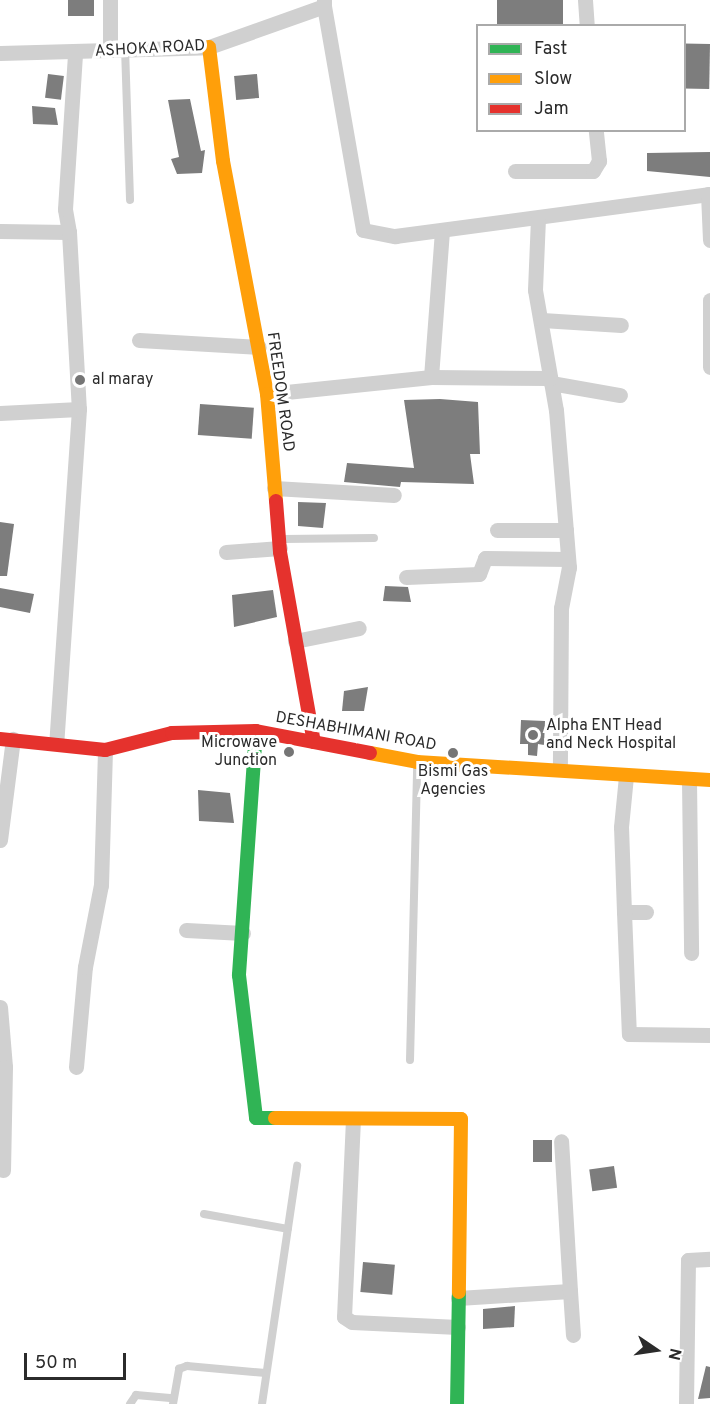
<!DOCTYPE html>
<html>
<head>
<meta charset="utf-8">
<style>
  body { margin:0 }
  #map { position:relative; width:710px; height:1404px; overflow:hidden; background:#fff; font-family:Overpass,sans-serif }
  div>[style] { position:absolute }
  [style*='--x'] { left:calc(var(--x)*1px); top:calc(var(--y)*1px); width:calc(var(--w)*1px); rotate:calc(var(--a)*1deg) }
  .building>* { inset:0; background:#7d7d7d; transform-origin:0 0 }
  .lane>* { height:8px; margin:-4px; padding:0 4px; transform-origin:4px; border-radius:4px; background:#d0d0d0 }
  .street>* { height:15px; margin:-7.5px; padding:0 7.5px; transform-origin:7.5px; border-radius:7.5px; background:#d0d0d0 }
  .fast>* { height:14px; margin:-7px; padding:0 7px; transform-origin:7px; border-radius:7px; background:#30b455 }
  .slow>* { height:14px; margin:-7px; padding:0 7px; transform-origin:7px; border-radius:7px; background:#ff9f0a }
  .jam>* { height:14px; margin:-7px; padding:0 7px; transform-origin:7px; border-radius:7px; background:#e5322d }
  .dots>* { width:16px; height:16px; translate:-50% -50%; box-sizing:border-box; border:3px solid #fff; border-radius:50% }
  span { translate:-50% -50%; white-space:nowrap; text-align:center; line-height:1.15; -webkit-text-stroke:6px #fff; paint-order:stroke }
  .street-label { font-size:16px; color:#2b2b2b }
  .poi-label { font-size:16px; color:#2b2b2b }
  .left { translate:0 -50%; text-align:left }
  .right { translate:-100% -50%; text-align:right }
  .legend { position:absolute; left:476px; top:24px; width:210px; height:108px; box-sizing:border-box; background:#fff; border:2px solid #aaa; margin:0; padding:8px 10px; list-style:none; font-size:18px; color:#2b2b2b }
  .legend li { display:flex; align-items:center; gap:12px; height:30px }
  .legend b { width:30px; border:2px solid #aaa }
  .north { position:absolute; left:626px; top:1320px; width:60px; height:60px; -webkit-text-stroke:4px #fff; paint-order:stroke; rotate:103deg; font-size:16px; font-weight:700; line-height:24px; text-align:center; color:#2b2b2b }
  .north::after { content:''; display:block; margin:auto; width:21px; height:27px; background:#2b2b2b; clip-path:polygon(50% 0,100% 100%,50% 72%,0 100%) }
  .scale { position:absolute; left:24px; top:1353px; width:102px; height:27px; box-sizing:border-box; border:3px solid #2b2b2b; border-top:0; padding-left:8px; font-size:18px; line-height:21px; white-space:nowrap; color:#2b2b2b; -webkit-text-stroke:4px #fff; paint-order:stroke }
</style>
</head>
<body>
<div id="map">
  <div class="building">
    <div style="left:68px;top:0;width:26px;height:16px"></div>
    <div style="left:497px;top:0;width:66px;height:26px"></div>
    <div style="left:710px;top:44px;width:45px;height:26px;rotate:91deg"></div>
    <div style="left:48px;top:74px;width:16px;height:24px;rotate:7deg"></div>
    <div style="left:257px;top:74px;width:24px;height:23px;rotate:85deg"></div>
    <div style="clip-path:polygon(190px 99px,201px 151px,205px 150px,202px 173px,177px 174px,171px 159px,179px 157px,168px 100px)"></div>
    <div style="clip-path:polygon(32px 106px,55px 108px,58px 125px,33px 124px)"></div>
    <div style="clip-path:polygon(710px 152px,710px 177px,647px 171px,647px 153px)"></div>
    <div style="clip-path:polygon(440px 399px,478px 402px,480px 454px,470px 454px,474px 484px,401px 482px,400px 487px,344px 482px,347px 463px,414px 468px,404px 400px)"></div>
    <div style="left:200px;top:404px;width:54px;height:31px;rotate:4deg"></div>
    <div style="clip-path:polygon(298px 502px,326px 503px,323px 528px,298px 526px)"></div>
    <div style="clip-path:polygon(0 522px,14px 524px,7px 576px,0 576px)"></div>
    <div style="clip-path:polygon(385px 586px,408px 587px,411px 602px,383px 601px)"></div>
    <div style="clip-path:polygon(0 588px,34px 594px,30px 613px,0 607px)"></div>
    <div style="clip-path:polygon(273px 590px,277px 617px,234px 627px,232px 595px)"></div>
    <div style="clip-path:polygon(368px 687px,364px 711px,342px 711px,344px 691px)"></div>
    <div style="clip-path:polygon(521px 720px,545px 721px,544px 745px,538px 744px,537px 756px,528px 755px,528px 744px,520px 744px)"></div>
    <div style="clip-path:polygon(198px 790px,230px 793px,234px 823px,199px 821px)"></div>
    <div style="left:552px;top:1140px;width:22px;height:19px;rotate:90deg"></div>
    <div style="left:614px;top:1166px;width:22px;height:25px;rotate:82deg"></div>
    <div style="left:363px;top:1262px;width:32px;height:30px;rotate:5deg"></div>
    <div style="clip-path:polygon(515px 1306px,514px 1327px,483px 1329px,483px 1309px)"></div>
    <div style="clip-path:polygon(706px 1366px,710px 1367px,710px 1398px,698px 1399px)"></div>
  </div>
  <div class="lane">
    <div style="--x:125;--y:48;--w:152;--a:88.1"></div>
    <div style="--x:283;--y:539;--w:91;--a:-0.6"></div>
    <div style="--x:410;--y:1060;--w:297;--a:-88.6"></div>
    <div style="--x:204;--y:1214;--w:85;--a:10.1"></div>
    <div style="--x:130;--y:1404;--w:11;--a:-56"></div>
    <div style="--x:136;--y:1395;--w:37;--a:5"></div>
    <div style="--x:173;--y:1404;--w:36;--a:-80"></div>
    <div style="--x:179;--y:1369;--w:9;--a:-21"></div>
    <div style="--x:187;--y:1366;--w:79;--a:5.1"></div>
    <div style="--x:262;--y:1404;--w:241;--a:-81.6"></div>
  </div>
  <div class="street">
    <div style="--x:110;--y:0;--w:50;--a:90"></div>
    <div style="--x:585;--y:0;--w:26;--a:86"></div>
    <div style="--x:324;--y:6;--w:227;--a:80.1"></div>
    <div style="--x:363;--y:230;--w:33;--a:11"></div>
    <div style="--x:395;--y:236;--w:318;--a:-7.6"></div>
    <div style="--x:0;--y:53;--w:209;--a:-1.6"></div>
    <div style="--x:209;--y:47;--w:122;--a:-19.6"></div>
    <div style="--x:324;--y:6;--w:6;--a:-90"></div>
    <div style="--x:515;--y:171;--w:78;--a:0"></div>
    <div style="--x:593;--y:171;--w:12;--a:-59"></div>
    <div style="--x:599;--y:161;--w:31;--a:-96"></div>
    <div style="--x:708;--y:194;--w:46;--a:87.5"></div>
    <div style="--x:538;--y:218;--w:72;--a:92.4"></div>
    <div style="--x:535;--y:290;--w:122;--a:80.1"></div>
    <div style="--x:556;--y:410;--w:158;--a:85.3"></div>
    <div style="--x:569;--y:567;--w:42;--a:101"></div>
    <div style="--x:561;--y:608;--w:161;--a:90.4"></div>
    <div style="--x:0;--y:231;--w:69;--a:0.8"></div>
    <div style="--x:69;--y:232;--w:177;--a:86.8"></div>
    <div style="--x:79;--y:409;--w:335;--a:93.9"></div>
    <div style="--x:69;--y:232;--w:23;--a:-100"></div>
    <div style="--x:65;--y:209;--w:156;--a:-86.3"></div>
    <div style="--x:710;--y:300;--w:67;--a:90"></div>
    <div style="--x:542;--y:320;--w:79;--a:3.6"></div>
    <div style="--x:139;--y:340;--w:120;--a:3.3"></div>
    <div style="--x:431;--y:377;--w:147;--a:-85.7"></div>
    <div style="--x:551;--y:383;--w:70;--a:9.9"></div>
    <div style="--x:267;--y:394;--w:165;--a:-5.9"></div>
    <div style="--x:431;--y:377;--w:119;--a:0.5"></div>
    <div style="--x:0;--y:413;--w:79;--a:-2.9"></div>
    <div style="--x:274;--y:488;--w:120;--a:3.3"></div>
    <div style="--x:497;--y:530;--w:69;--a:0"></div>
    <div style="--x:226;--y:552;--w:54;--a:-4.2"></div>
    <div style="--x:406;--y:577;--w:73;--a:-2.4"></div>
    <div style="--x:479;--y:574;--w:17;--a:-69"></div>
    <div style="--x:485;--y:558;--w:83;--a:0.7"></div>
    <div style="--x:295;--y:641;--w:65;--a:-11.5"></div>
    <div style="--x:689;--y:780;--w:173;--a:89.3"></div>
    <div style="--x:0;--y:840;--w:102;--a:-82.7"></div>
    <div style="--x:624;--y:912;--w:85;--a:-92"></div>
    <div style="--x:621;--y:827;--w:51;--a:-84.4"></div>
    <div style="--x:646;--y:912;--w:22;--a:180"></div>
    <div style="--x:624;--y:912;--w:122;--a:87.7"></div>
    <div style="--x:629;--y:1034;--w:81;--a:0.7"></div>
    <div style="--x:186;--y:930;--w:57;--a:3"></div>
    <div style="--x:0;--y:1007;--w:60;--a:85.2"></div>
    <div style="--x:5;--y:1067;--w:103;--a:91.1"></div>
    <div style="--x:76;--y:1067;--w:100;--a:-84.9"></div>
    <div style="--x:85;--y:967;--w:84;--a:-79"></div>
    <div style="--x:101;--y:885;--w:135;--a:-88.3"></div>
    <div style="--x:353;--y:1119;--w:198;--a:92.6"></div>
    <div style="--x:344;--y:1317;--w:9;--a:32"></div>
    <div style="--x:352;--y:1322;--w:106;--a:2.7"></div>
    <div style="--x:570;--y:1291;--w:44;--a:86.1"></div>
    <div style="--x:458;--y:1298;--w:112;--a:-3.6"></div>
    <div style="--x:570;--y:1291;--w:150;--a:-93.4"></div>
    <div style="--x:686;--y:1404;--w:144;--a:-89.2"></div>
    <div style="--x:688;--y:1260;--w:22;--a:-3"></div>
  </div>
  <div class="fast">
    <div style="--x:256;--y:731;--w:245;--a:94"></div>
    <div style="--x:239;--y:975;--w:144;--a:83.2"></div>
    <div style="--x:256;--y:1118;--w:19;--a:0"></div>
    <div style="--x:457;--y:1404;--w:112;--a:-89"></div>
  </div>
  <div class="slow">
    <div style="--x:209;--y:47;--w:115;--a:83"></div>
    <div style="--x:223;--y:161;--w:237;--a:79.3"></div>
    <div style="--x:267;--y:394;--w:107;--a:85.2"></div>
    <div style="--x:370;--y:753;--w:48;--a:10.8"></div>
    <div style="--x:417;--y:762;--w:294;--a:3.5"></div>
    <div style="--x:275;--y:1118;--w:186;--a:0.3"></div>
    <div style="--x:461;--y:1119;--w:173;--a:90.7"></div>
  </div>
  <div class="jam">
    <div style="--x:276;--y:501;--w:51;--a:85.5"></div>
    <div style="--x:280;--y:552;--w:193;--a:79.9"></div>
    <div style="--x:0;--y:739;--w:106;--a:6"></div>
    <div style="--x:105;--y:750;--w:69;--a:-14.2"></div>
    <div style="--x:172;--y:733;--w:84;--a:-1.4"></div>
    <div style="--x:256;--y:731;--w:116;--a:10.9"></div>
  </div>
  <div class="dots">
    <div style="left:80px;top:380px;background:#757575"></div>
    <div style="left:533px;top:735px;background:#757575"></div>
    <div style="left:289px;top:752px;background:#757575"></div>
    <div style="left:453px;top:753px;background:#757575"></div>
  </div>
  <div class="street-label">
    <span style="left:150px;top:49px;rotate:-3deg">ASHOKA ROAD</span>
    <span style="left:280px;top:392px;rotate:82deg">FREEDOM ROAD</span>
    <span style="left:356px;top:732px;rotate:10deg">DESHABHIMANI ROAD</span>
  </div>
  <div class="poi-label">
    <span class="left" style="left:92px;top:380px">al maray</span>
    <span class="left" style="left:546px;top:735px">Alpha ENT Head<br>and Neck Hospital</span>
    <span class="right" style="left:277px;top:752px">Microwave<br>Junction</span>
    <span style="left:453px;top:781px">Bismi Gas<br>Agencies</span>
  </div>
  <ul class="legend">
  <li><b style="height:8px;background:#30b455"></b>Fast</li>
  <li><b style="height:8px;background:#ff9f0a"></b>Slow</li>
  <li><b style="height:8px;background:#e5322d"></b>Jam</li>
  </ul>
  <div class="north">N</div>
  <div class="scale">50 m</div>
</div>
</body>
</html>
